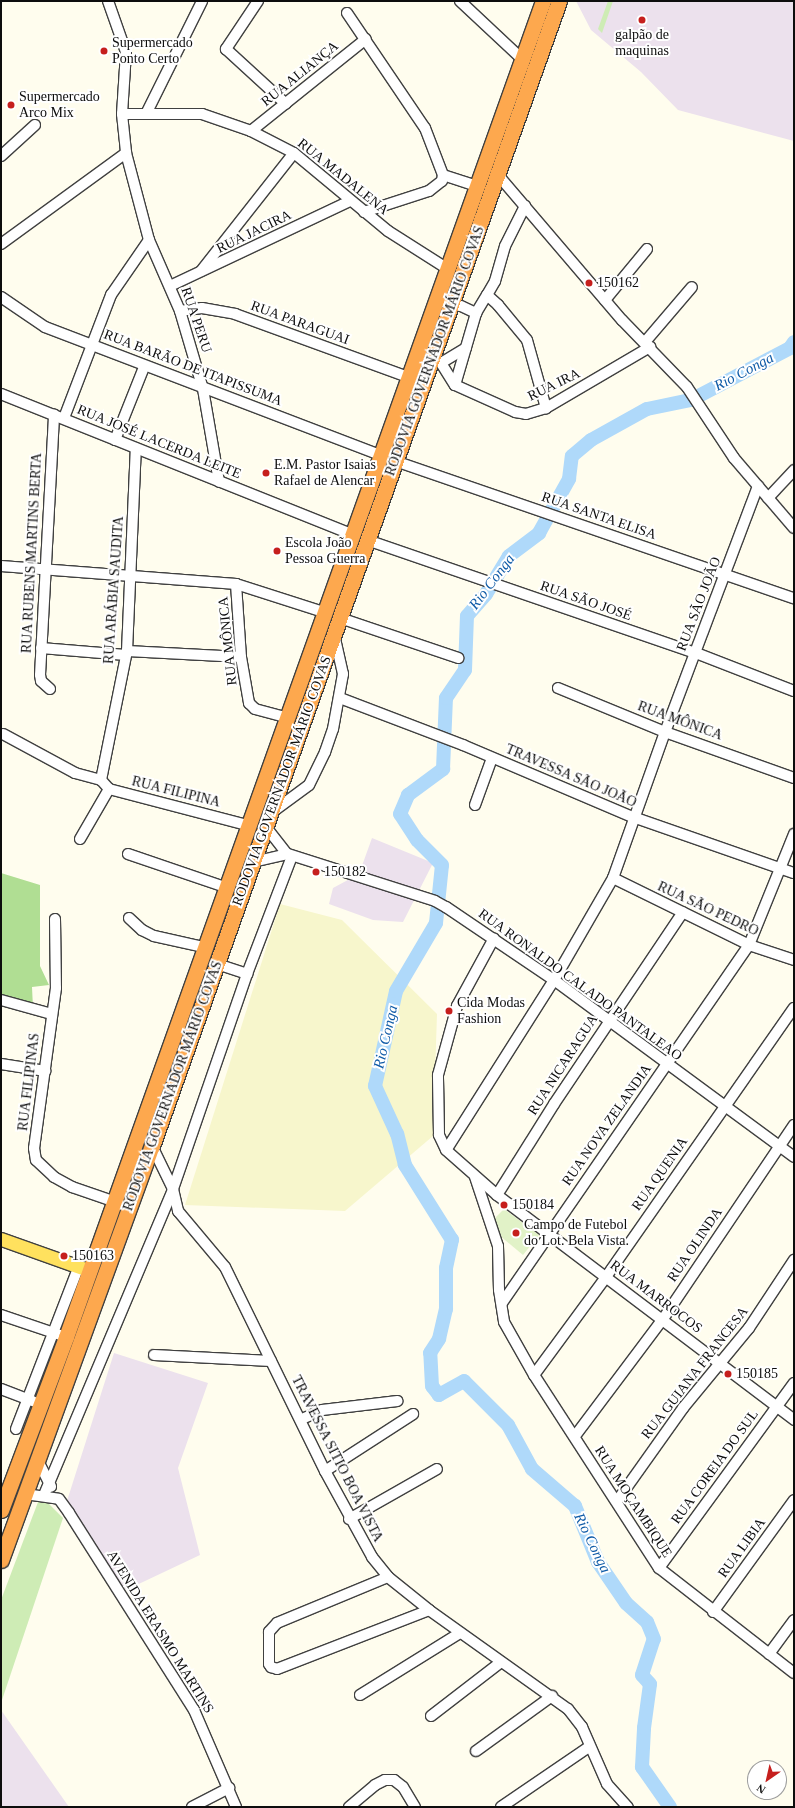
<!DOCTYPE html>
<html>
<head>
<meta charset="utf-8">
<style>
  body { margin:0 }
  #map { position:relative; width:795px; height:1808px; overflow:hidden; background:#fffdee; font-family:"Times New Roman",serif }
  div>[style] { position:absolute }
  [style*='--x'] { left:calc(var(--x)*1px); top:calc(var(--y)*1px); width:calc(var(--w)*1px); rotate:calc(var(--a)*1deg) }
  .industrial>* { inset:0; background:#ece1ed }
  .farmland>* { inset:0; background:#f7f6cc }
  .green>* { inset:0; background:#ceecb5 }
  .forest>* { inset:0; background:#b0de93 }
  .pitch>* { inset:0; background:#e1f2c7 }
  .river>* { height:14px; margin:-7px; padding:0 7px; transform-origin:7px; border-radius:7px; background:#afd9fa }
  .roads { filter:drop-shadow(1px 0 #404040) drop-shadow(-1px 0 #404040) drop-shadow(0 1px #404040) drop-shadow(0 -1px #404040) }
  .minor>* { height:10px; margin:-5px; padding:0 5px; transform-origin:5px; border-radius:5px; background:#fff }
  .major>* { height:13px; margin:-6.5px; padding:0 6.5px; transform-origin:6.5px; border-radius:6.5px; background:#ffe15e }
  .highway>* { height:15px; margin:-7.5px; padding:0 7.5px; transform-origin:7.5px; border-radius:7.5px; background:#fda84e }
  .dots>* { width:11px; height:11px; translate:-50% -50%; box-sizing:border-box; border:2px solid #fff; border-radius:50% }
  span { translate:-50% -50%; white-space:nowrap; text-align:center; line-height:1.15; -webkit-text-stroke:4px #fff; paint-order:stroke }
  .poi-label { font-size:14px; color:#0d0d0d }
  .left { translate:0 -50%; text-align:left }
  .street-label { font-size:14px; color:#0d0d0d }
  .water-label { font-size:15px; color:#0f5ba7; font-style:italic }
  .frame { position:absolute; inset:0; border:2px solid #0d0d0d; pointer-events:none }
  .north { position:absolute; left:747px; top:1760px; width:40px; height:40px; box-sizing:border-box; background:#fff; border:1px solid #9e9e9e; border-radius:50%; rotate:214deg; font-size:11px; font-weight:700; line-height:16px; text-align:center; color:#0d0d0d }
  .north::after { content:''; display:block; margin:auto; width:14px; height:18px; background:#c61f1d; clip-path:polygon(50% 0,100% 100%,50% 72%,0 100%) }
</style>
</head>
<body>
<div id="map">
  <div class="industrial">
    <div style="clip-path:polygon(576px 1px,794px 1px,794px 141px,678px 110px,641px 72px,591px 30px)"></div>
    <div style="clip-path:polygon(372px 838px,433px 863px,403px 922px,373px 920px,329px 904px,333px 888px,359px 874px)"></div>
    <div style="clip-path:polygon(114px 1353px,208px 1383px,178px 1468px,200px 1555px,126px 1590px,66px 1504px)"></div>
    <div style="clip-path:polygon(1px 1710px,69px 1807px,1px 1807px)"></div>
  </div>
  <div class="farmland">
    <div style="clip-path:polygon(280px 904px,342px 920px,437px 1014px,433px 1136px,345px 1211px,185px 1205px)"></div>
  </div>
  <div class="green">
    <div style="clip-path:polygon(608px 1px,613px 1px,602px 33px,598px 29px)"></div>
    <div style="clip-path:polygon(38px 1502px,48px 1503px,63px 1518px,1px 1703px,1px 1600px)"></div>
  </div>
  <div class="forest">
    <div style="clip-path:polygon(1px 873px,40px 885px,40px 966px,49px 985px,32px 987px,33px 1008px,1px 997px)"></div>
  </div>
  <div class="pitch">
    <div style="clip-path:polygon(504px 1209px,539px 1235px,523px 1255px,493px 1230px,491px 1222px)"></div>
  </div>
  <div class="river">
    <div style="--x:670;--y:1807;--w:49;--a:-125"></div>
    <div style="--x:642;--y:1767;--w:39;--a:-87"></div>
    <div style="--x:644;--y:1728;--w:44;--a:-82.2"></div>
    <div style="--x:650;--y:1684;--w:12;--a:-132"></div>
    <div style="--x:642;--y:1675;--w:38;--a:-72"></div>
    <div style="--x:654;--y:1639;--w:18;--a:-112"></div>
    <div style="--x:647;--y:1622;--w:28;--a:-138"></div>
    <div style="--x:626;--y:1603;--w:50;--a:-124.3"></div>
    <div style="--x:598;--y:1562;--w:61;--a:-112.3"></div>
    <div style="--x:575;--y:1506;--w:57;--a:-139.3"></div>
    <div style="--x:532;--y:1469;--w:50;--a:-118.6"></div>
    <div style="--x:508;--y:1425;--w:62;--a:-135"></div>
    <div style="--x:464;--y:1381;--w:29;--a:151"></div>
    <div style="--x:439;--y:1395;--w:11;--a:-128"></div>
    <div style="--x:432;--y:1386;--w:33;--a:-93"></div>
    <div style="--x:430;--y:1353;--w:17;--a:-57"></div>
    <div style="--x:439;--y:1339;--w:31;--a:-77"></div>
    <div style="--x:446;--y:1309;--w:41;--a:-90"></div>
    <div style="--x:446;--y:1268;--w:29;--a:-78"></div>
    <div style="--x:452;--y:1240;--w:89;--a:-122.1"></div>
    <div style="--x:405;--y:1165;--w:32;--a:-104"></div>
    <div style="--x:397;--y:1134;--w:53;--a:-114.6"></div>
    <div style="--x:375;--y:1086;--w:97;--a:-77.5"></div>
    <div style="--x:396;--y:991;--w:79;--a:-59.5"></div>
    <div style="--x:436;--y:923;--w:58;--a:-84.1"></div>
    <div style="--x:442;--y:865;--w:35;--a:-135"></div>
    <div style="--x:417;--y:840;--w:31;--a:-123"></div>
    <div style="--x:400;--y:814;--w:21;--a:-67"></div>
    <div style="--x:408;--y:795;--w:44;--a:-36.6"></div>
    <div style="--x:443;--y:769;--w:71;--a:-87.6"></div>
    <div style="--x:446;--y:698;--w:34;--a:-56"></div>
    <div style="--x:465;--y:670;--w:54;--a:-87.9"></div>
    <div style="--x:467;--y:616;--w:29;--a:-49"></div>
    <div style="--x:486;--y:594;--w:44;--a:-58.8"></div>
    <div style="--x:509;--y:556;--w:38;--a:-37"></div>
    <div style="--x:539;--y:533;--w:62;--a:-60.9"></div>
    <div style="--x:569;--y:479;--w:23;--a:-83"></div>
    <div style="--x:572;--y:456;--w:25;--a:-40"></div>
    <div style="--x:591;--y:440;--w:64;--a:-29"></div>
    <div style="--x:647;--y:409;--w:45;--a:-11.6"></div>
    <div style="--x:691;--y:400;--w:112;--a:-27.7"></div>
    <div style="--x:790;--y:348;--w:7;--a:-56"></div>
  </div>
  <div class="roads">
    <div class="minor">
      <div style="--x:108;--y:1;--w:54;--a:70.6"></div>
      <div style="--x:126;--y:52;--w:62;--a:93.7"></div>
      <div style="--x:122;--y:114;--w:39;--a:84"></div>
      <div style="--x:126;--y:153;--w:90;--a:75.2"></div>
      <div style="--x:149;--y:240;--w:77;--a:66.4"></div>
      <div style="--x:180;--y:311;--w:81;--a:73.6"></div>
      <div style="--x:203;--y:389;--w:94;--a:80.2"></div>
      <div style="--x:258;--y:1;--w:58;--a:123.7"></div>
      <div style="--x:226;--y:49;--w:81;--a:42.5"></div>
      <div style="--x:460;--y:1;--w:85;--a:43.1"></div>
      <div style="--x:347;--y:13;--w:139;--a:55.9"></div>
      <div style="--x:425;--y:128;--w:50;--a:69"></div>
      <div style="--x:443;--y:175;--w:36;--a:18"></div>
      <div style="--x:147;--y:112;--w:124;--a:-63.6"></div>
      <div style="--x:122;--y:114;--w:80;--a:0"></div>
      <div style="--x:202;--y:114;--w:52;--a:19.1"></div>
      <div style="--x:251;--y:131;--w:48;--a:27.1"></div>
      <div style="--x:294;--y:153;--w:122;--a:39.7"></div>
      <div style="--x:388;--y:231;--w:69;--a:32.5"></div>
      <div style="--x:251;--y:131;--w:147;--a:-38.7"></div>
      <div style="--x:1;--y:156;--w:46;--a:-42.4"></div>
      <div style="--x:498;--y:175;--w:191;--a:49.5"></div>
      <div style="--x:622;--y:320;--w:93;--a:45.9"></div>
      <div style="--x:687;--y:387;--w:85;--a:56.5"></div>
      <div style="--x:734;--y:458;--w:92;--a:49.4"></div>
      <div style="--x:364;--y:212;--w:68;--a:-17.9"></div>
      <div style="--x:429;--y:191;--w:16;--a:-38"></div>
      <div style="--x:442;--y:181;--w:6;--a:-81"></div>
      <div style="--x:1;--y:244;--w:155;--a:-36.1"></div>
      <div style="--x:201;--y:271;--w:150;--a:-51.8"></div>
      <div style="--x:170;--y:286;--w:199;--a:-25.3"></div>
      <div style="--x:487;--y:295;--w:16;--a:-60"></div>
      <div style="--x:495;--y:281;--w:36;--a:-74"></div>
      <div style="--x:505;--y:246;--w:45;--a:-63.4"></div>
      <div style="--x:1;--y:297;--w:53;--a:34.3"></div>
      <div style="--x:45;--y:327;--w:359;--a:20.9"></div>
      <div style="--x:605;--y:300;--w:66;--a:-50.5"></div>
      <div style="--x:446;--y:304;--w:15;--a:8"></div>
      <div style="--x:461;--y:306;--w:17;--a:25"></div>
      <div style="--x:476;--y:313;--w:21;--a:-59"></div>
      <div style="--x:487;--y:295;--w:15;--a:42"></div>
      <div style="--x:498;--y:305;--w:45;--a:50.4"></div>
      <div style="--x:527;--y:340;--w:71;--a:74.4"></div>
      <div style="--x:180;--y:311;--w:22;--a:-8"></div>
      <div style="--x:202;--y:308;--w:34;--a:10"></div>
      <div style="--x:235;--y:314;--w:184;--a:20"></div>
      <div style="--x:645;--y:342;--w:72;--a:-49.5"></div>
      <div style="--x:431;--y:359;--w:11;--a:22"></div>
      <div style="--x:441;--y:363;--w:26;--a:58"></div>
      <div style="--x:455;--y:385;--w:66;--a:24.2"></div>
      <div style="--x:515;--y:412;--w:11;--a:10"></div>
      <div style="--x:526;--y:414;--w:21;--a:-17"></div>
      <div style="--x:546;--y:408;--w:121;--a:-30.4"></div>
      <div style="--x:441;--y:363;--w:29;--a:-31"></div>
      <div style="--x:455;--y:385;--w:75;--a:-73.7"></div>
      <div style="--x:1;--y:394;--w:377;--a:21.8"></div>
      <div style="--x:64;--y:418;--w:132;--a:-69.1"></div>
      <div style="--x:111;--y:295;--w:67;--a:-55.4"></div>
      <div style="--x:115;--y:440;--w:79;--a:-68.3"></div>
      <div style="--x:395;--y:461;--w:422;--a:19"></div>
      <div style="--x:758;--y:486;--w:263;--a:110.7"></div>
      <div style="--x:665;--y:732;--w:155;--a:109.6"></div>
      <div style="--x:613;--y:878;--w:118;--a:120"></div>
      <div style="--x:554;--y:980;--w:201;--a:122.4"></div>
      <div style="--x:446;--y:1150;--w:68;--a:41.4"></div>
      <div style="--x:497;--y:1195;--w:373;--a:37.1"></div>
      <div style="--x:768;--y:498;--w:38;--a:-47"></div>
      <div style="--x:367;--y:540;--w:348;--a:19"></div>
      <div style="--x:696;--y:653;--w:105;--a:21.2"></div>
      <div style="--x:1;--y:566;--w:236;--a:4.4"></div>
      <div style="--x:236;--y:584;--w:91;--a:17.8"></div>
      <div style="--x:236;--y:584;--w:73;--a:86.1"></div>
      <div style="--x:241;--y:657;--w:47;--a:80.1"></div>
      <div style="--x:249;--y:703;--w:8;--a:45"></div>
      <div style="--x:255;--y:709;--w:31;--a:15"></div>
      <div style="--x:340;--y:618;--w:125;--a:18.7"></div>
      <div style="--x:41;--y:648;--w:85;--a:4.7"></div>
      <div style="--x:127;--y:651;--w:114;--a:3"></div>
      <div style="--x:558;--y:688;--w:116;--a:22.4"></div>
      <div style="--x:665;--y:732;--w:137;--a:19.6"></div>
      <div style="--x:50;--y:689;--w:12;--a:-138"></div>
      <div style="--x:41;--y:681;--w:6;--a:-99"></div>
      <div style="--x:40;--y:675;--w:261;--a:-86.9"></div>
      <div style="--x:340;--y:698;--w:132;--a:20.9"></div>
      <div style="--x:463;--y:745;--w:185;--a:23"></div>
      <div style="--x:633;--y:817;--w:170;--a:19.2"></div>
      <div style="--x:3;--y:734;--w:82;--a:28.4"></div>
      <div style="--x:75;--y:773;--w:27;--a:15"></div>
      <div style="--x:101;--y:780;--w:132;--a:-78.6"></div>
      <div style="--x:127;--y:651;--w:203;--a:-87.5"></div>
      <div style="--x:101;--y:780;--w:12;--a:48"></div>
      <div style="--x:109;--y:789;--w:143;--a:14.6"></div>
      <div style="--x:475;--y:805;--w:50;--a:-70.1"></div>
      <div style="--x:271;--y:813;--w:47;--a:-36.4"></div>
      <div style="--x:309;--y:785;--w:37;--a:-64"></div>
      <div style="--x:325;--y:752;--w:24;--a:-71"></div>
      <div style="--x:333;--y:729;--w:56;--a:-79.7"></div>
      <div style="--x:343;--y:674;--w:41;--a:-102.7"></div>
      <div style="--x:266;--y:827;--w:34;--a:52"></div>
      <div style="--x:80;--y:839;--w:58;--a:-59.9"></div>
      <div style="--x:128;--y:854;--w:102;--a:18.8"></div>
      <div style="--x:288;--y:854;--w:154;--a:17.7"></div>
      <div style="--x:435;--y:901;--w:13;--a:29"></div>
      <div style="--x:446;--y:907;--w:130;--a:34.1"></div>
      <div style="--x:554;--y:980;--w:298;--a:36.4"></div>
      <div style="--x:253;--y:862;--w:35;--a:-13"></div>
      <div style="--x:613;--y:878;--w:152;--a:26.2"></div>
      <div style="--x:749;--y:945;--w:47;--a:18.4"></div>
      <div style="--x:129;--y:918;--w:18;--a:43"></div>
      <div style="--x:142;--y:930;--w:13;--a:27"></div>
      <div style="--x:154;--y:936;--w:50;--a:12.7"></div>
      <div style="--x:55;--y:919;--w:69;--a:89.2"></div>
      <div style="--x:56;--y:988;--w:162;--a:97.8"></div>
      <div style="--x:34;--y:1148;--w:12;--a:81"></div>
      <div style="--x:36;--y:1160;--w:25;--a:43"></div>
      <div style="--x:54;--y:1177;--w:21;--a:29"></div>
      <div style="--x:72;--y:1187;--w:43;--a:18.9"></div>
      <div style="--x:217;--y:964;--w:32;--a:18"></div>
      <div style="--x:1;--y:1000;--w:53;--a:15.4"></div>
      <div style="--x:1;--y:1064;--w:45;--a:9"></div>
      <div style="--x:152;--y:1146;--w:48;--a:64"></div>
      <div style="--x:173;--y:1189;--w:23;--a:77"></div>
      <div style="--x:178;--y:1211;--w:73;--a:50"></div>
      <div style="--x:225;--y:1267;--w:227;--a:63.9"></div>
      <div style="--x:325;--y:1471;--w:98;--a:61.3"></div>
      <div style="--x:372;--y:1557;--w:26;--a:51"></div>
      <div style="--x:388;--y:1577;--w:53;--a:38.8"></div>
      <div style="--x:429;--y:1610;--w:171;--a:35.5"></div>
      <div style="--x:568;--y:1709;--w:23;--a:52"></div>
      <div style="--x:582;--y:1727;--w:62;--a:66.3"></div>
      <div style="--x:607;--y:1784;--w:31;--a:48"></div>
      <div style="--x:446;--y:1150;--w:17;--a:-115"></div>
      <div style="--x:439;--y:1135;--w:60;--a:-91"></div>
      <div style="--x:438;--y:1075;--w:72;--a:-74.6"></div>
      <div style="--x:457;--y:1006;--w:77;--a:-61.4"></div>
      <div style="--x:475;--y:1177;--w:73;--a:71.6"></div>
      <div style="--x:498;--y:1246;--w:44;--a:88.7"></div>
      <div style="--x:499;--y:1290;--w:32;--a:81"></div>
      <div style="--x:504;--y:1322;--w:61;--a:60.5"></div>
      <div style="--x:534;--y:1375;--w:230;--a:57.1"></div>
      <div style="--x:659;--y:1568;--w:171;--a:37.9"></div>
      <div style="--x:497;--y:1195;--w:107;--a:-57.9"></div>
      <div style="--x:554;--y:1104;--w:231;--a:-56.1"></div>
      <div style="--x:502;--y:1303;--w:435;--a:-55.4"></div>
      <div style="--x:749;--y:945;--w:120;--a:-67.9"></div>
      <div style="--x:1;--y:1315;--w:62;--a:18.7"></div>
      <div style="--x:154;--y:1355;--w:117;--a:2.9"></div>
      <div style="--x:534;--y:1375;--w:122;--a:-53.7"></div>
      <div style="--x:606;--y:1277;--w:328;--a:-55.1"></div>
      <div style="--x:1;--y:1389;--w:34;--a:21"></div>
      <div style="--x:302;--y:1419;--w:22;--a:-24"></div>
      <div style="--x:322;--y:1410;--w:76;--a:-6.8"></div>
      <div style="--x:16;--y:1429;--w:175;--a:-68.9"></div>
      <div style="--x:575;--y:1436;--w:146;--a:-53.1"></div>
      <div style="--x:663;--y:1319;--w:234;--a:-56"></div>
      <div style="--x:37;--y:1459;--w:31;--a:63"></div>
      <div style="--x:325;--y:1471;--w:105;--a:-32.9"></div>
      <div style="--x:25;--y:1494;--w:34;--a:8"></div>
      <div style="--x:59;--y:1499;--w:17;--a:54"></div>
      <div style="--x:69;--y:1513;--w:233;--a:57.6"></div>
      <div style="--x:194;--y:1710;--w:106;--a:66.6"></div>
      <div style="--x:44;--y:1495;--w:332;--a:-67.1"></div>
      <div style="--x:173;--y:1189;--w:227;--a:-71"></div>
      <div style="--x:247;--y:974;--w:126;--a:-69.1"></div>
      <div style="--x:617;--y:1501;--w:114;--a:-54.6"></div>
      <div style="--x:683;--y:1408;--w:104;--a:-50.5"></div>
      <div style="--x:749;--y:1328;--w:82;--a:-56.5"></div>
      <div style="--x:349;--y:1519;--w:101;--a:-29.6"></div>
      <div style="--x:659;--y:1568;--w:229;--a:-53.9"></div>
      <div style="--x:388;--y:1577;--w:120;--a:157.5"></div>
      <div style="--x:277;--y:1623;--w:12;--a:132"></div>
      <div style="--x:269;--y:1632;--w:32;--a:90"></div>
      <div style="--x:269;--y:1664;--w:4;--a:56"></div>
      <div style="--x:271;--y:1667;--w:6;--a:18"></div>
      <div style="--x:277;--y:1669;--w:163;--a:-21.2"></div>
      <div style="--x:713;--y:1612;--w:138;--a:-54.1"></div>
      <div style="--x:769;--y:1654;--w:42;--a:-53.7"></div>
      <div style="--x:360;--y:1695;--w:118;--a:-31.8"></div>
      <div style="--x:431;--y:1716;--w:88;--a:-37.6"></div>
      <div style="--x:476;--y:1751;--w:94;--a:-35.9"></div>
      <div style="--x:192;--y:1807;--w:42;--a:-27.2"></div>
      <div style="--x:349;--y:1807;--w:34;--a:-40"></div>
      <div style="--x:375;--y:1785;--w:11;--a:-27"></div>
      <div style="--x:385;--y:1780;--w:9;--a:0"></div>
      <div style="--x:394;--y:1780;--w:11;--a:38"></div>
      <div style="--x:403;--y:1787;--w:23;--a:59"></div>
      <div style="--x:501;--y:1807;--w:107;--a:-34.3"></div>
    </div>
    <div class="major">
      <div style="--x:1;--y:1239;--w:92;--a:19.6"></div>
    </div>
    <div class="highway">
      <div style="--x:1;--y:1510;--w:185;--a:-69.4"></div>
      <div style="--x:66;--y:1337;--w:1419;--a:-70.35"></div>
      <div style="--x:1;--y:1560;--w:441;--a:-70"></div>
      <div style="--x:152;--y:1146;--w:1215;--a:-70.43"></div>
    </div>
  </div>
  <div class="dots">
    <div style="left:642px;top:20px;background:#c61f1d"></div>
    <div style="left:104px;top:51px;background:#c61f1d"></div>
    <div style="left:11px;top:105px;background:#c61f1d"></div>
    <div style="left:589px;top:283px;background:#c61f1d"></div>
    <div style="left:266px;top:473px;background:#c61f1d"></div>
    <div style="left:277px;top:551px;background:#c61f1d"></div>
    <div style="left:316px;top:872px;background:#c61f1d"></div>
    <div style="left:449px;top:1011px;background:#c61f1d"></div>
    <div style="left:504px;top:1205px;background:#c61f1d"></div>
    <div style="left:516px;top:1233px;background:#c61f1d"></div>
    <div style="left:64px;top:1256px;background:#c61f1d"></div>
    <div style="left:728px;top:1374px;background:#c61f1d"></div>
  </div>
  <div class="poi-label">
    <span style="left:642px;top:43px">galpão de<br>maquinas</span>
    <span class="left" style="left:112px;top:51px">Supermercado<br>Ponto Certo</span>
    <span class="left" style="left:19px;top:105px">Supermercado<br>Arco Mix</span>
    <span class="left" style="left:597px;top:283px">150162</span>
    <span class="left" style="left:274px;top:473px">E.M. Pastor Isaias<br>Rafael de Alencar</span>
    <span class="left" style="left:285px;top:551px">Escola João<br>Pessoa Guerra</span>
    <span class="left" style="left:324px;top:872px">150182</span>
    <span class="left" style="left:457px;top:1011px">Cida Modas<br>Fashion</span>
    <span class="left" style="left:512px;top:1205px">150184</span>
    <span class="left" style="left:524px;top:1233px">Campo de Futebol<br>do Lot. Bela Vista.</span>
    <span class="left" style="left:72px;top:1256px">150163</span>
    <span class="left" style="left:736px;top:1374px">150185</span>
  </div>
  <div class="street-label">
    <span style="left:300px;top:74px;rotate:-39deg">RUA ALIANÇA</span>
    <span style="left:343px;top:177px;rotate:39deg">RUA MADALENA</span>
    <span style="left:254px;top:232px;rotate:-26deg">RUA JACIRA</span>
    <span style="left:196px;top:320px;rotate:71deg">RUA PERU</span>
    <span style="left:300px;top:323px;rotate:20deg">RUA PARAGUAI</span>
    <span style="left:435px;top:351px;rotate:-70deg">RODOVIA GOVERNADOR MÁRIO COVAS</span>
    <span style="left:193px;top:368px;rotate:21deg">RUA BARÃO DE ITAPISSUMA</span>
    <span style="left:554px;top:385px;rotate:-26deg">RUA IRA</span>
    <span style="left:159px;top:442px;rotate:22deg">RUA JOSÉ LACERDA LEITE</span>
    <span style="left:599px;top:516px;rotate:19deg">RUA SANTA ELISA</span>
    <span style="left:32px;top:553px;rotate:-87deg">RUA RUBENS MARTINS BERTA</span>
    <span style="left:114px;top:590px;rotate:-86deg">RUA ARÁBIA SAUDITA</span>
    <span style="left:586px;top:601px;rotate:19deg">RUA SÃO JOSÉ</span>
    <span style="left:699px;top:604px;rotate:-69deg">RUA SÃO JOÃO</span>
    <span style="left:228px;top:641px;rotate:-96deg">RUA MÔNICA</span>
    <span style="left:680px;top:721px;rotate:20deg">RUA MÔNICA</span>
    <span style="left:571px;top:776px;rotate:23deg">TRAVESSA SÃO JOÃO</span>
    <span style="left:282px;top:781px;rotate:-70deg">RODOVIA GOVERNADOR MÁRIO COVAS</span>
    <span style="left:176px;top:792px;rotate:14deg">RUA FILIPINA</span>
    <span style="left:708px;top:909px;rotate:25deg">RUA SÃO PEDRO</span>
    <span style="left:580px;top:985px;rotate:36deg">RUA RONALDO CALADO PANTALEAO</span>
    <span style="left:563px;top:1065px;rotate:-57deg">RUA NICARAGUA</span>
    <span style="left:29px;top:1082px;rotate:-83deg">RUA FILIPINAS</span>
    <span style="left:173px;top:1086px;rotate:-70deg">RODOVIA GOVERNADOR MÁRIO COVAS</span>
    <span style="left:607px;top:1125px;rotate:-55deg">RUA NOVA ZELANDIA</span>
    <span style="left:660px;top:1174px;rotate:-55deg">RUA QUENIA</span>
    <span style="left:695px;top:1245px;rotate:-56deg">RUA OLINDA</span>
    <span style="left:656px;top:1297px;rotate:37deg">RUA MARROCOS</span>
    <span style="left:695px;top:1373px;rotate:-52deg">RUA GUIANA FRANCESA</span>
    <span style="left:337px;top:1459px;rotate:63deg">TRAVESSA SITIO BOA VISTA</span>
    <span style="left:715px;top:1467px;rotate:-54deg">RUA COREIA DO SUL</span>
    <span style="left:633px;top:1502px;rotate:57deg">RUA MOÇAMBIQUE</span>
    <span style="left:742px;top:1548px;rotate:-54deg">RUA LIBIA</span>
    <span style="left:160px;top:1632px;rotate:58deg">AVENIDA ERASMO MARTINS</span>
  </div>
  <div class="water-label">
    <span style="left:744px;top:372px;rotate:-28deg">Rio Conga</span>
    <span style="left:492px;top:582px;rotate:-53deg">Rio Conga</span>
    <span style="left:386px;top:1037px;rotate:-77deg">Rio Conga</span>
    <span style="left:592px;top:1543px;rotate:64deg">Rio Conga</span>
  </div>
  <div class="frame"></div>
  <div class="north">N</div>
</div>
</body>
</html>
